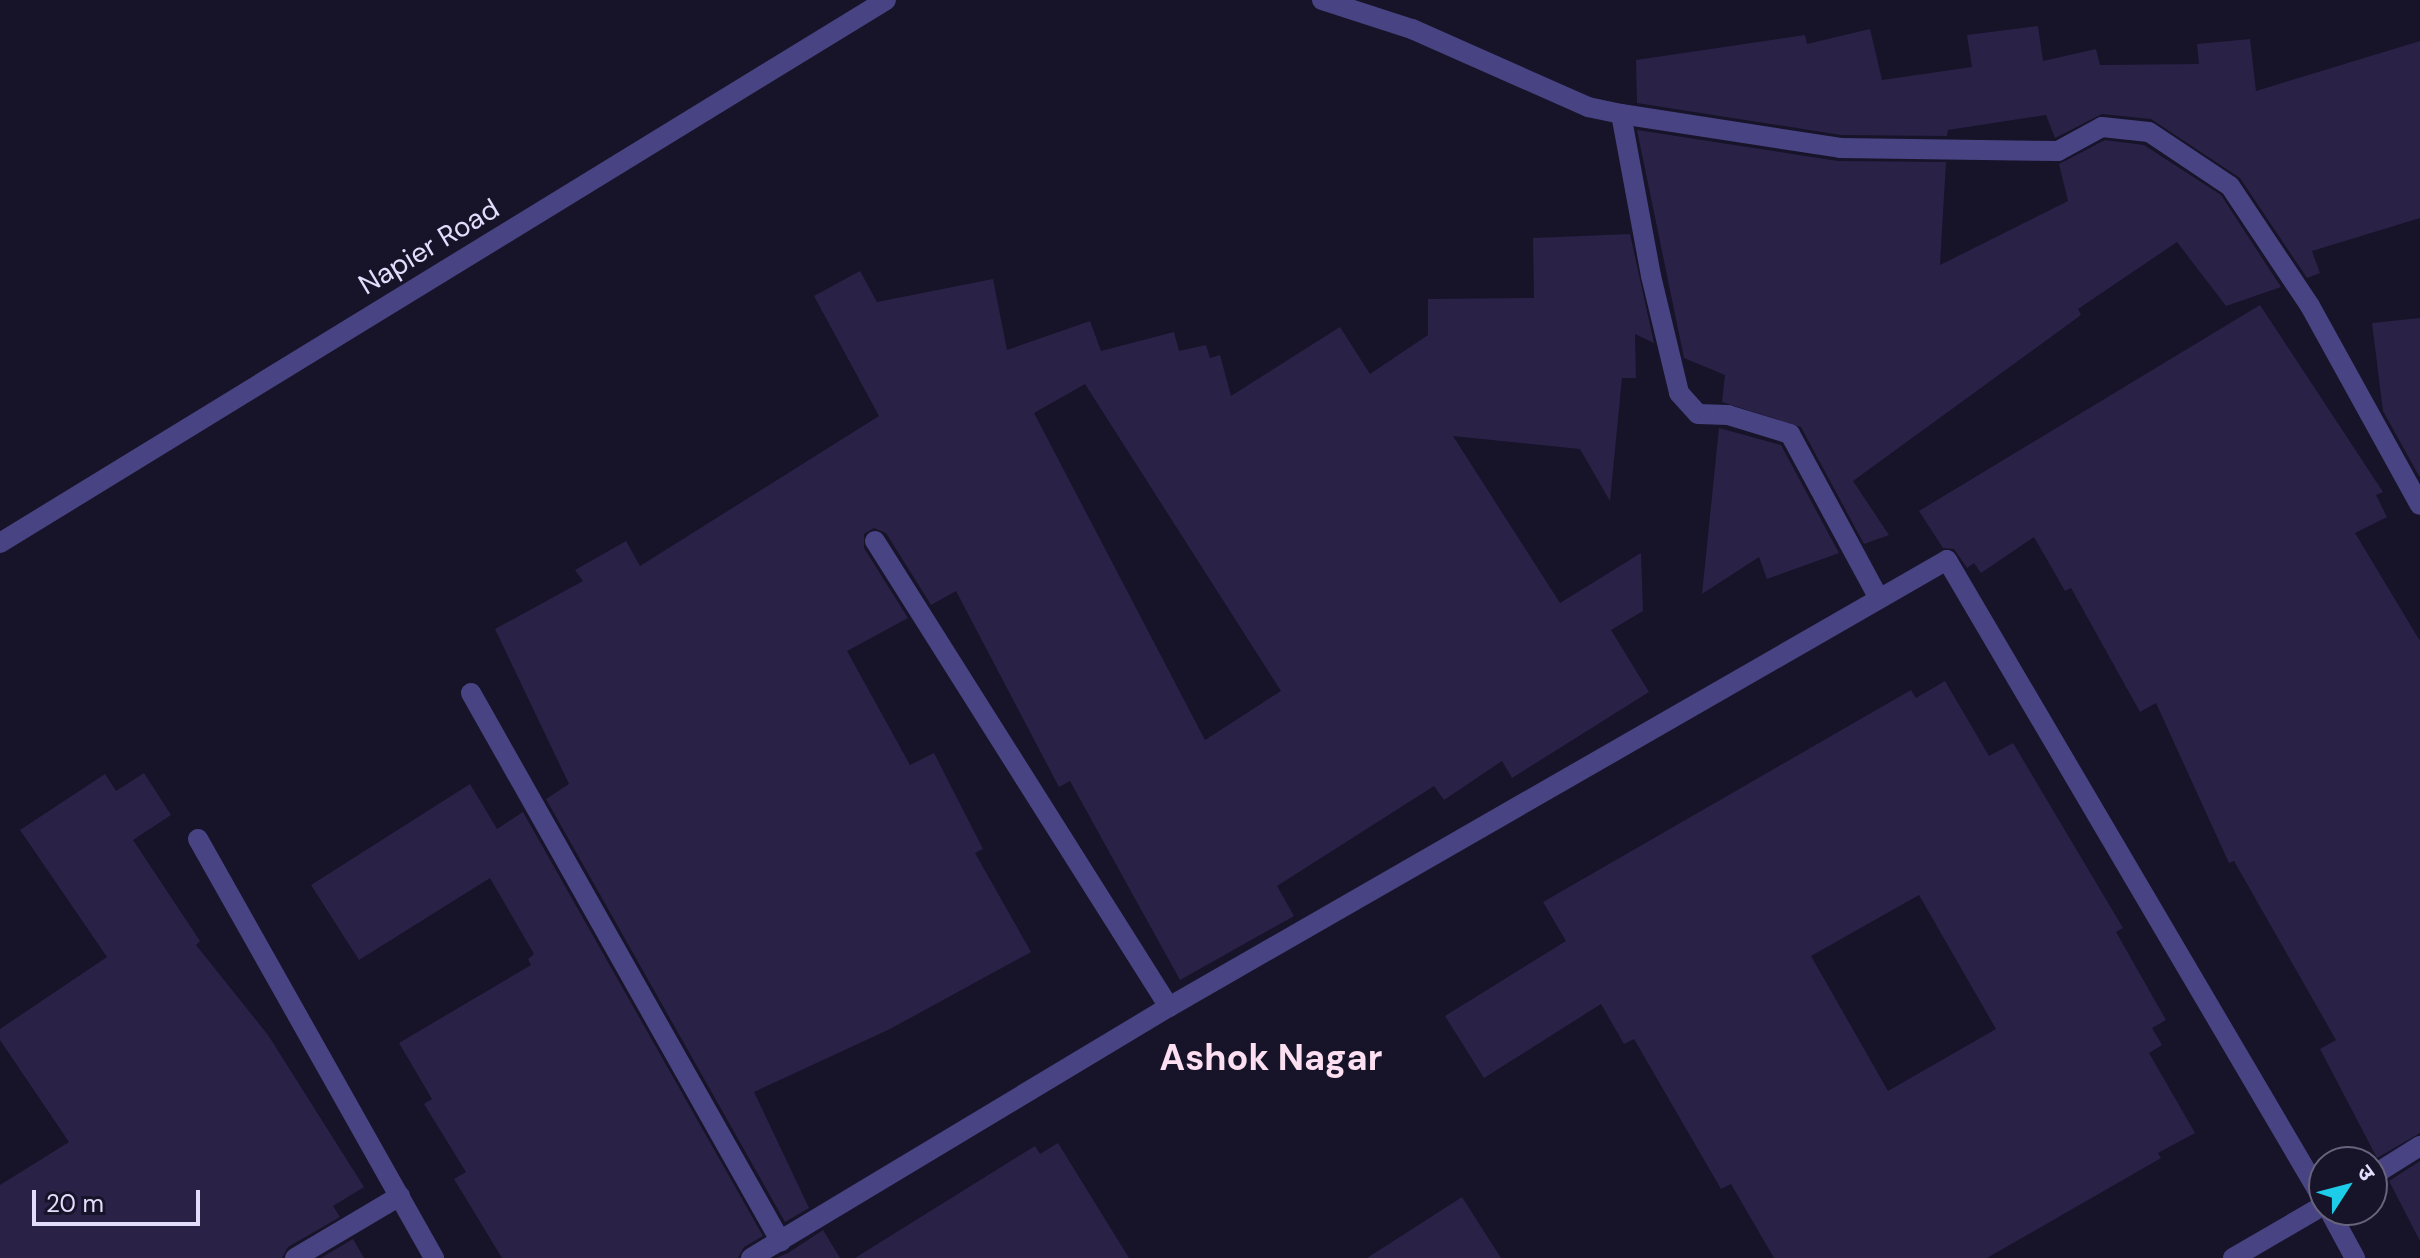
<!DOCTYPE html>
<html>
<head>
<meta charset="utf-8">
<style>
  body { margin:0 }
  #map { position:relative; width:2420px; height:1258px; overflow:hidden; background:#171328; font-family:"DM Sans","Noto Sans Devanagari",sans-serif }
  div>[style] { position:absolute }
  [style*='--x'] { left:calc(var(--x)*1px); top:calc(var(--y)*1px); width:calc(var(--w)*1px); rotate:calc(var(--a)*1deg) }
  .building>* { inset:0; background:#2a2147 }
  .minor>* { height:20px; margin:-10px; padding:0 10px; transform-origin:10px; border-radius:10px; background:#484382 }
  span { translate:-50% -50%; white-space:nowrap; text-align:center; line-height:1.15; -webkit-text-stroke:6px #171328; paint-order:stroke }
  .street-label { font-size:28px; color:#e2ddfc }
  .district-label { font-size:36px; color:#fcdff0; font-weight:700 }
  .north { position:absolute; left:2308px; top:1146px; width:80px; height:80px; box-sizing:border-box; background:#171328; border:2px solid #68647d; border-radius:50%; rotate:54deg; font-size:22px; font-weight:700; line-height:32px; text-align:center; color:#e2ddfc }
  .north::after { content:''; display:block; margin:auto; width:28px; height:36px; background:#1dcce8; clip-path:polygon(50% 0,100% 100%,50% 72%,0 100%) }
  .scale { position:absolute; left:32px; top:1190px; width:168px; height:36px; box-sizing:border-box; border:4px solid #e2ddfc; border-top:0; padding-left:10px; font-size:24px; line-height:28px; white-space:nowrap; color:#e2ddfc; -webkit-text-stroke:6px #171328; paint-order:stroke }
</style>
</head>
<body>
<div id="map">
  <div class="building">
    <div style="clip-path:polygon(2038px 26px,2043px 61px,2096px 49px,2100px 65px,2199px 64px,2197px 44px,2250px 39px,2256px 91px,2420px 41px,2420px 218px,2312px 251px,2320px 273px,2307px 278px,2240px 178px,2151px 119px,2102px 114px,2055px 138px,2046px 115px,1948px 130px,1947px 136px,1841px 135px,1637px 103px,1636px 60px,1805px 35px,1807px 44px,1870px 29px,1882px 80px,1972px 67px,1967px 35px)"></div>
    <div style="clip-path:polygon(1637px 130px,1838px 161px,1946px 162px,1940px 265px,2068px 201px,2059px 164px,2105px 140px,2144px 145px,2221px 195px,2281px 287px,2226px 306px,2177px 242px,2078px 309px,2081px 315px,1853px 481px,1889px 535px,1864px 544px,1801px 427px,1722px 402px,1725px 375px,1684px 358px)"></div>
    <div style="clip-path:polygon(evenodd,1630px 234px,1654px 343px,1635px 334px,1636px 378px,1622px 378px,1610px 501px,1580px 449px,1453px 436px,1560px 603px,1641px 553px,1643px 611px,1611px 630px,1649px 692px,1512px 778px,1502px 761px,1444px 800px,1434px 786px,1277px 886px,1294px 916px,1180px 980px,1070px 781px,1059px 787px,956px 591px,931px 605px,886px 533px,874px 528px,864px 534px,864px 548px,908px 618px,847px 651px,910px 765px,934px 753px,983px 849px,975px 853px,1031px 952px,890px 1029px,754px 1092px,809px 1208px,785px 1222px,546px 799px,569px 784px,495px 629px,583px 581px,575px 570px,626px 541px,640px 566px,879px 416px,814px 296px,860px 271px,877px 302px,993px 279px,1007px 350px,1090px 321px,1101px 351px,1174px 332px,1179px 351px,1206px 345px,1210px 358px,1220px 355px,1231px 396px,1340px 327px,1370px 374px,1428px 335px,1428px 299px,1534px 298px,1533px 238px,1630px 234px,1085px 384px,1281px 691px,1205px 740px,1034px 413px,1085px 384px)"></div>
    <div style="clip-path:polygon(2260px 305px,2383px 492px,2376px 495px,2387px 517px,2355px 533px,2420px 641px,2420px 1133px,2377px 1158px,2320px 1049px,2336px 1040px,2234px 861px,2229px 863px,2156px 703px,2140px 712px,2071px 588px,2065px 591px,2034px 537px,1981px 573px,1974px 563px,1967px 568px,1954px 549px,1943px 548px,1919px 511px)"></div>
    <div style="clip-path:polygon(2420px 318px,2420px 476px,2419px 476px,2383px 411px,2372px 323px)"></div>
    <div style="clip-path:polygon(1719px 428px,1781px 445px,1839px 553px,1767px 579px,1759px 557px,1702px 594px)"></div>
    <div style="clip-path:polygon(evenodd,1945px 681px,1989px 756px,2013px 743px,2123px 928px,2116px 932px,2166px 1020px,2152px 1028px,2162px 1045px,2149px 1053px,2195px 1133px,2158px 1153px,2161px 1158px,1987px 1258px,1774px 1258px,1731px 1184px,1721px 1189px,1634px 1039px,1624px 1044px,1601px 1004px,1484px 1078px,1445px 1016px,1566px 941px,1543px 902px,1911px 690px,1916px 698px,1945px 681px,1919px 895px,1996px 1029px,1888px 1091px,1811px 956px,1919px 895px)"></div>
    <div style="clip-path:polygon(144px 773px,171px 815px,133px 840px,200px 941px,196px 945px,268px 1035px,364px 1187px,333px 1206px,340px 1217px,288px 1247px,282px 1258px,0 1258px,0 1185px,69px 1142px,0 1040px,0 1029px,107px 957px,20px 830px,105px 774px,116px 791px)"></div>
    <div style="clip-path:polygon(470px 784px,497px 829px,523px 812px,763px 1236px,744px 1247px,738px 1258px,502px 1258px,454px 1179px,466px 1172px,424px 1104px,432px 1099px,399px 1043px,531px 965px,528px 959px,534px 954px,490px 878px,359px 960px,311px 885px)"></div>
    <div style="clip-path:polygon(1058px 1143px,1129px 1258px,855px 1258px,1035px 1146px,1040px 1154px)"></div>
    <div style="clip-path:polygon(2420px 1161px,2420px 1241px,2389px 1181px)"></div>
    <div style="clip-path:polygon(1462px 1197px,1501px 1258px,1367px 1258px)"></div>
    <div style="clip-path:polygon(823px 1230px,840px 1258px,776px 1258px,788px 1253px)"></div>
    <div style="clip-path:polygon(353px 1239px,364px 1258px,321px 1258px)"></div>
  </div>
  <div class="minor">
    <div style="--x:1322;--y:0;--w:95;--a:17.9"></div>
    <div style="--x:1412;--y:29;--w:193;--a:23.9"></div>
    <div style="--x:1588;--y:107;--w:34;--a:12"></div>
    <div style="--x:1621;--y:114;--w:222;--a:8.8"></div>
    <div style="--x:1840;--y:148;--w:218;--a:0.8"></div>
    <div style="--x:2058;--y:151;--w:50;--a:-28.6"></div>
    <div style="--x:2102;--y:127;--w:47;--a:6.1"></div>
    <div style="--x:2149;--y:132;--w:97;--a:33.7"></div>
    <div style="--x:2230;--y:186;--w:144;--a:56.3"></div>
    <div style="--x:2310;--y:306;--w:227;--a:61.1"></div>
    <div style="--x:1621;--y:114;--w:165;--a:79.5"></div>
    <div style="--x:1651;--y:276;--w:120;--a:76.5"></div>
    <div style="--x:1679;--y:393;--w:28;--a:48"></div>
    <div style="--x:1698;--y:414;--w:30;--a:2"></div>
    <div style="--x:1728;--y:415;--w:65;--a:17"></div>
    <div style="--x:1790;--y:434;--w:185;--a:61.6"></div>
    <div style="--x:875;--y:541;--w:551;--a:57.75"></div>
    <div style="--x:0;--y:543;--w:1039;--a:-31.5"></div>
    <div style="--x:471;--y:693;--w:630;--a:60.55"></div>
    <div style="--x:198;--y:839;--w:481;--a:60.6"></div>
    <div style="--x:2372;--y:1176;--w:57;--a:-32"></div>
    <div style="--x:2329;--y:1210;--w:55;--a:61.6"></div>
    <div style="--x:295;--y:1258;--w:122;--a:-30.6"></div>
    <div style="--x:751;--y:1258;--w:488;--a:-31"></div>
    <div style="--x:1169;--y:1007;--w:897;--a:-29.88"></div>
    <div style="--x:1947;--y:560;--w:744;--a:59.54"></div>
    <div style="--x:2233;--y:1258;--w:105;--a:-30.2"></div>
  </div>
  <div class="street-label">
    <span style="left:429px;top:247px;rotate:-31deg">Napier Road</span>
  </div>
  <div class="district-label">
    <span style="left:1271px;top:1058px">Ashok Nagar</span>
  </div>
  <div class="north">उ</div>
  <div class="scale">20 m</div>
</div>
</body>
</html>
